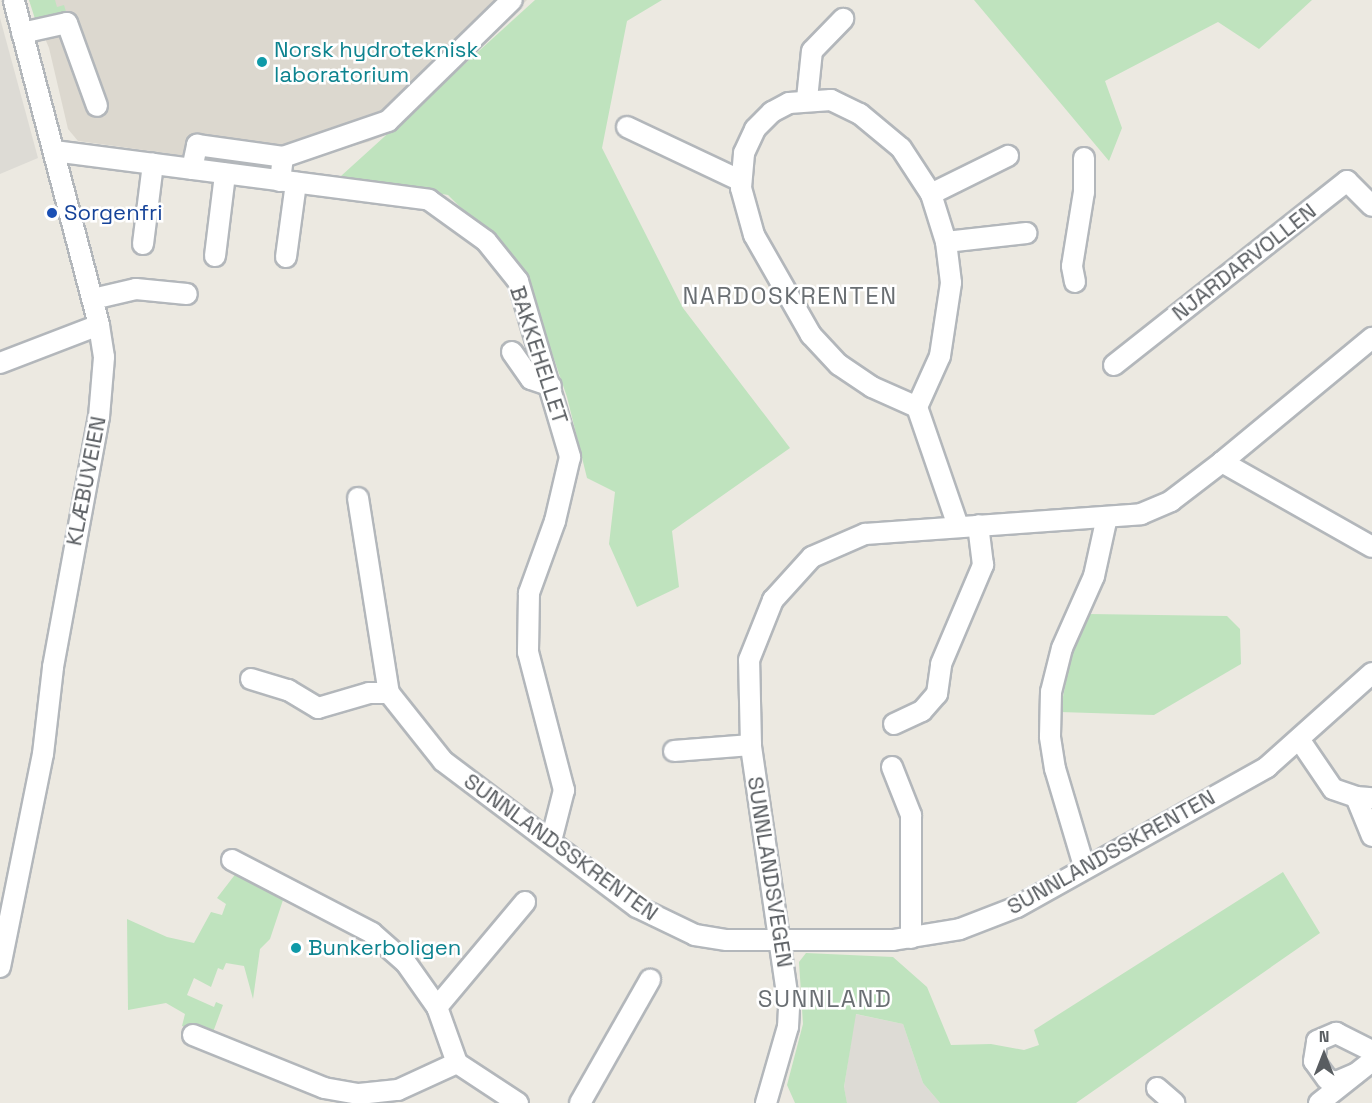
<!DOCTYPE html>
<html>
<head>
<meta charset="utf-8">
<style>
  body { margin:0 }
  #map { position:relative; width:1372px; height:1103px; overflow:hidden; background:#ece9e1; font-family:"Space Grotesk",sans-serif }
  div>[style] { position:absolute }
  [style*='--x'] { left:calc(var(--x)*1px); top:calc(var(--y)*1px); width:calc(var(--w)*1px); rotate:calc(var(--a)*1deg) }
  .industrial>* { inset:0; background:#dddbd5 }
  .education>* { inset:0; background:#dcd8cf }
  .green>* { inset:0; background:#bfe3be }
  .roads { filter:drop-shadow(2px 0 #b3b7bb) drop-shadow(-2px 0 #b3b7bb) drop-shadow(0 2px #b3b7bb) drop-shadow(0 -2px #b3b7bb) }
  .minor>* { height:20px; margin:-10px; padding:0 10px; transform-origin:10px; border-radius:10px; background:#fff }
  .dots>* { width:16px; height:16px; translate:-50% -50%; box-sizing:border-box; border:3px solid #fff; border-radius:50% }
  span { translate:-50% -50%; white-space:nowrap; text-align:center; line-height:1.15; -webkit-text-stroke:5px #fff; paint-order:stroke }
  .culture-label { font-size:22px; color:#0d838f }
  .left { translate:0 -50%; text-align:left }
  .transit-label { font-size:22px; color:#164399 }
  .street-label { font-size:22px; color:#595d61 }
  .neighbourhood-label { font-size:24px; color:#6a6f73; letter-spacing:1.5px }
  .north { position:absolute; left:1294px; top:1025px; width:60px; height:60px; -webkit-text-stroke:4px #fff; paint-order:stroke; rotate:0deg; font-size:16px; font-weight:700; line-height:24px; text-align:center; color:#595d61 }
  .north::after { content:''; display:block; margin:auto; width:21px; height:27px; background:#595d61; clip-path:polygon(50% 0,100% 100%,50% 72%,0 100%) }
</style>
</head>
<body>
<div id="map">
  <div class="industrial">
    <div style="clip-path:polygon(0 18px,38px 158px,0 174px)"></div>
    <div style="clip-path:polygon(855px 1014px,903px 1024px,923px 1083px,940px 1103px,847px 1103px,844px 1088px)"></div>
  </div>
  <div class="education">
    <div style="clip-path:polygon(29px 0,527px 0,397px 130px,368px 142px,292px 161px,289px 170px,78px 141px,68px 129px,49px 48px)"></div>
  </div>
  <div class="green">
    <div style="clip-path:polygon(29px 0,55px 0,57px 7px,64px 5px,67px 15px,35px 19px)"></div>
    <div style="clip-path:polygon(535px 0,662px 0,627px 21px,602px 148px,683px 308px,790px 448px,672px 531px,679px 587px,637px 607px,609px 544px,615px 492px,587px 478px,567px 397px,524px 271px,448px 195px,341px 176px)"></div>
    <div style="clip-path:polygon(974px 0,1312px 0,1259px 49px,1218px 22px,1105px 81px,1122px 128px,1109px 161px)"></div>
    <div style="clip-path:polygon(1089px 614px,1227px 616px,1240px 629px,1241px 664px,1154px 715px,1060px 712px,1071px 656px)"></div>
    <div style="clip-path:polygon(237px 872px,284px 897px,270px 939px,260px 949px,253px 999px,244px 966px,226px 963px,223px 970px,218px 968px,211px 987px,194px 978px,187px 995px,214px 1007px,216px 1002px,223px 1005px,212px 1035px,182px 1026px,185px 1014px,166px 1003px,128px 1010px,127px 919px,167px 937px,194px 943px,211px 912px,222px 915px,226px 904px,217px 898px)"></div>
    <div style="clip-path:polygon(1283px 872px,1320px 933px,1076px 1103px,940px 1103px,923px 1083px,903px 1024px,856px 1014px,844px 1087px,847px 1103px,795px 1103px,787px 1085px,803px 1024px,799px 962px,806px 953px,893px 957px,927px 987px,951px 1045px,991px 1044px,1024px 1050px,1039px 1045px,1034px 1030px)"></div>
  </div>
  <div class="roads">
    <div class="minor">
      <div style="--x:22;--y:33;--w:46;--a:-12.5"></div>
      <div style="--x:67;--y:23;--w:88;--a:70.1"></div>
      <div style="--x:807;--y:99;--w:48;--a:-84.1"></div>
      <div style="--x:812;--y:51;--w:45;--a:-45.9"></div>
      <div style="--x:627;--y:127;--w:126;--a:25.3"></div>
      <div style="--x:54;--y:151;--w:378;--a:7.4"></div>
      <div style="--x:429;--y:200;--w:70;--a:35.7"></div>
      <div style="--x:486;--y:241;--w:51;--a:51.3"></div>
      <div style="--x:518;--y:281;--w:184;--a:73.5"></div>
      <div style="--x:570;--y:457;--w:66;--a:103.2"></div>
      <div style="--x:555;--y:521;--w:77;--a:109.9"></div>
      <div style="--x:529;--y:593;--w:59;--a:91"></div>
      <div style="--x:528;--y:652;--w:143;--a:75.4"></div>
      <div style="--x:564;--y:790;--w:53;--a:104.3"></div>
      <div style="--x:192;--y:169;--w:25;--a:-78"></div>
      <div style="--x:197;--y:145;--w:87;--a:7.9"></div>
      <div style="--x:280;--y:181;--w:24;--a:-83"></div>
      <div style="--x:283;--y:157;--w:111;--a:-18.9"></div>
      <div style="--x:388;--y:121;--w:173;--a:-44.3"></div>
      <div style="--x:931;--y:194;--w:86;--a:-26.3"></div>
      <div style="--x:946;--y:242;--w:81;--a:-6.4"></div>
      <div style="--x:143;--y:244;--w:81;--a:-82.9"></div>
      <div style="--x:215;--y:256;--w:83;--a:-83"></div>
      <div style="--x:286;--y:257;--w:75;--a:-82.3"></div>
      <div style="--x:1075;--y:282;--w:16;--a:-101"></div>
      <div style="--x:1072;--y:266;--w:75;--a:-80.8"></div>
      <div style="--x:1084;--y:192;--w:34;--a:-90"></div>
      <div style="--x:93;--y:299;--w:44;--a:-13.1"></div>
      <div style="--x:136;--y:289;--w:51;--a:5.6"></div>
      <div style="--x:512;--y:352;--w:33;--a:55"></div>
      <div style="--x:531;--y:379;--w:21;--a:19"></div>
      <div style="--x:0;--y:363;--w:106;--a:-21"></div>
      <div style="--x:1114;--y:365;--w:297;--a:-38.3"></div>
      <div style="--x:1347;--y:181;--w:35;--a:45"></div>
      <div style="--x:917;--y:407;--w:49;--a:-156"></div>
      <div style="--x:872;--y:387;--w:40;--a:-146"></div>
      <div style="--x:839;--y:365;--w:41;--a:-133"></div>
      <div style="--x:811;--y:335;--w:115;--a:-119.7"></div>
      <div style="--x:754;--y:235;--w:49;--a:-105.5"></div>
      <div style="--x:741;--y:188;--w:35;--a:-85"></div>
      <div style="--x:744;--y:153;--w:26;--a:-65"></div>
      <div style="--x:755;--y:129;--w:24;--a:-45"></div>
      <div style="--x:772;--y:112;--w:19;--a:-28"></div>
      <div style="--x:789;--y:103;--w:42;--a:-4.1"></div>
      <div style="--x:831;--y:100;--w:32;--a:26"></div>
      <div style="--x:860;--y:114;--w:53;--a:39.7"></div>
      <div style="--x:901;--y:148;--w:55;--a:56.9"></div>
      <div style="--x:931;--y:194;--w:50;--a:72.6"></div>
      <div style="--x:946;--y:242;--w:41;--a:83"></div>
      <div style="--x:951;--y:283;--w:74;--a:98.6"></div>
      <div style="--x:940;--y:356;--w:56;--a:114.3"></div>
      <div style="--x:917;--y:407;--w:126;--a:71"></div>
      <div style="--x:1222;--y:462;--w:195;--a:-39.6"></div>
      <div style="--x:358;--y:498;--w:197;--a:81"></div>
      <div style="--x:389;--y:693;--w:87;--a:51.5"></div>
      <div style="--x:443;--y:761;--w:243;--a:37"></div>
      <div style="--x:637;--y:907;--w:64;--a:25.8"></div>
      <div style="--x:695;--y:935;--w:32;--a:9"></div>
      <div style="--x:727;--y:940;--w:166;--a:0"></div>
      <div style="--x:893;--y:940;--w:68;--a:-9.3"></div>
      <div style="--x:960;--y:929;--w:61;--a:-21.1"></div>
      <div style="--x:1017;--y:907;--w:287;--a:-29.2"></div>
      <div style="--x:1267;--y:767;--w:141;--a:-41.8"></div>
      <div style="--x:251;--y:679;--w:39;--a:17"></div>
      <div style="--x:288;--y:690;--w:35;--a:31"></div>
      <div style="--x:318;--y:708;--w:53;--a:-16.4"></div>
      <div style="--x:369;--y:693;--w:20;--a:0"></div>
      <div style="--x:894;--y:724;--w:31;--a:-25"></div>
      <div style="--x:922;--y:711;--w:23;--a:-49"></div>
      <div style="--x:937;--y:694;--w:30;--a:-82"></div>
      <div style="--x:941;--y:664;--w:108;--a:-67"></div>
      <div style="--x:983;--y:565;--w:40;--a:-97.1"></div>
      <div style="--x:1299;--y:739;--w:60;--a:55.8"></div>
      <div style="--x:1333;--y:789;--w:24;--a:19"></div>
      <div style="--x:1356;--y:797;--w:16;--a:4"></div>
      <div style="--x:674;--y:751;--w:77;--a:-4.5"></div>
      <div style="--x:892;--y:767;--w:52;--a:68.4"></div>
      <div style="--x:911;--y:815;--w:123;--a:90"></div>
      <div style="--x:1356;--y:797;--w:42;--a:67.7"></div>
      <div style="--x:232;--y:860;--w:158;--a:27.5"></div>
      <div style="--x:372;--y:933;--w:45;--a:41.4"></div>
      <div style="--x:406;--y:963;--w:54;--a:54.8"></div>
      <div style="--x:437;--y:1007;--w:59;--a:70.3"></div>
      <div style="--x:457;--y:1063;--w:73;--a:33.3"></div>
      <div style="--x:1084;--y:866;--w:101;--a:-106.6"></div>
      <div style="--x:1055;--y:769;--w:33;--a:-99"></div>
      <div style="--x:1050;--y:736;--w:44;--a:-88.7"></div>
      <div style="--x:1051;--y:692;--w:45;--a:-76"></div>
      <div style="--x:1062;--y:648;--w:79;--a:-66"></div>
      <div style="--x:1094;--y:576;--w:60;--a:-77.6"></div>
      <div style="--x:0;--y:967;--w:217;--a:-78.6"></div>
      <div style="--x:43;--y:754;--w:88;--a:-83.4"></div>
      <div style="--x:53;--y:667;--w:254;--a:-79.6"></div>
      <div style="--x:99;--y:417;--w:60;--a:-85.2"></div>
      <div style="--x:104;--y:357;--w:32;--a:-99"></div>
      <div style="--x:99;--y:325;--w:336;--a:-104.7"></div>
      <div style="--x:437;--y:1007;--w:137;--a:-50"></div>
      <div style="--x:193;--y:1035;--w:141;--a:22"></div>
      <div style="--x:324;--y:1088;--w:36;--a:10"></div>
      <div style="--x:359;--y:1094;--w:39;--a:-6"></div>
      <div style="--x:398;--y:1090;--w:65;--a:-24.6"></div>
      <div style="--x:1355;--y:1074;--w:21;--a:157"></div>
      <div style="--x:1336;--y:1082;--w:9;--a:-162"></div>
      <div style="--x:1327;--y:1079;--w:22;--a:-126"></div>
      <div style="--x:1314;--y:1061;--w:20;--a:-81"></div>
      <div style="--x:1317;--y:1041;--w:21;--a:-23"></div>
      <div style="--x:1336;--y:1033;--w:40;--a:26.6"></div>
      <div style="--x:1157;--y:1088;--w:23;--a:41"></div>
      <div style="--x:580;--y:1103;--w:142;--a:-60.4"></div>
      <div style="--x:766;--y:1103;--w:79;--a:-73.9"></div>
      <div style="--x:788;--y:1027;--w:20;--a:-87"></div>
      <div style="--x:789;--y:1007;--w:265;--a:-98.3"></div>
      <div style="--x:751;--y:745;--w:85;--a:-91.3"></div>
      <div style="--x:749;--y:660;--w:65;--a:-68.2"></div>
      <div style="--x:773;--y:600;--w:58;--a:-47.8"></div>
      <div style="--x:812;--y:557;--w:58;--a:-23.5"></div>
      <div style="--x:865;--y:534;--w:277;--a:-4.1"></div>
      <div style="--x:1141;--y:514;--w:33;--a:-23"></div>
      <div style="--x:1171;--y:501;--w:64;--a:-37.4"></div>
      <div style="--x:1222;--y:462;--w:172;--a:29.5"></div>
      <div style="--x:1319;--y:1103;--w:68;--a:-38.4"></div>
    </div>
  </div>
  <div class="dots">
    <div style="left:262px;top:62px;background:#0f9aa8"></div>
    <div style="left:52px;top:213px;background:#1a4fb4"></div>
    <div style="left:296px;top:948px;background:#0f9aa8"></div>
  </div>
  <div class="culture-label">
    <span class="left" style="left:274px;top:62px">Norsk hydroteknisk<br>laboratorium</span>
    <span class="left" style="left:308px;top:948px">Bunkerboligen</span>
  </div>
  <div class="transit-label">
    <span class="left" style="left:64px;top:213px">Sorgenfri</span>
  </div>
  <div class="street-label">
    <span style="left:1244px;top:262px;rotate:-38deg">NJARDARVOLLEN</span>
    <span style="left:539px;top:355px;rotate:72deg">BAKKEHELLET</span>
    <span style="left:86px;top:481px;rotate:-79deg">KLÆBUVEIEN</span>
    <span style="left:561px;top:847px;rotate:36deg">SUNNLANDSSKRENTEN</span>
    <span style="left:1111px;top:852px;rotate:-29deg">SUNNLANDSSKRENTEN</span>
    <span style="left:770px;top:872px;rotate:81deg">SUNNLANDSVEGEN</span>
  </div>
  <div class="neighbourhood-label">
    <span style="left:790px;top:296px">NARDOSKRENTEN</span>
    <span style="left:825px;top:999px">SUNNLAND</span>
  </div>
  <div class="north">N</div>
</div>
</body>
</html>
